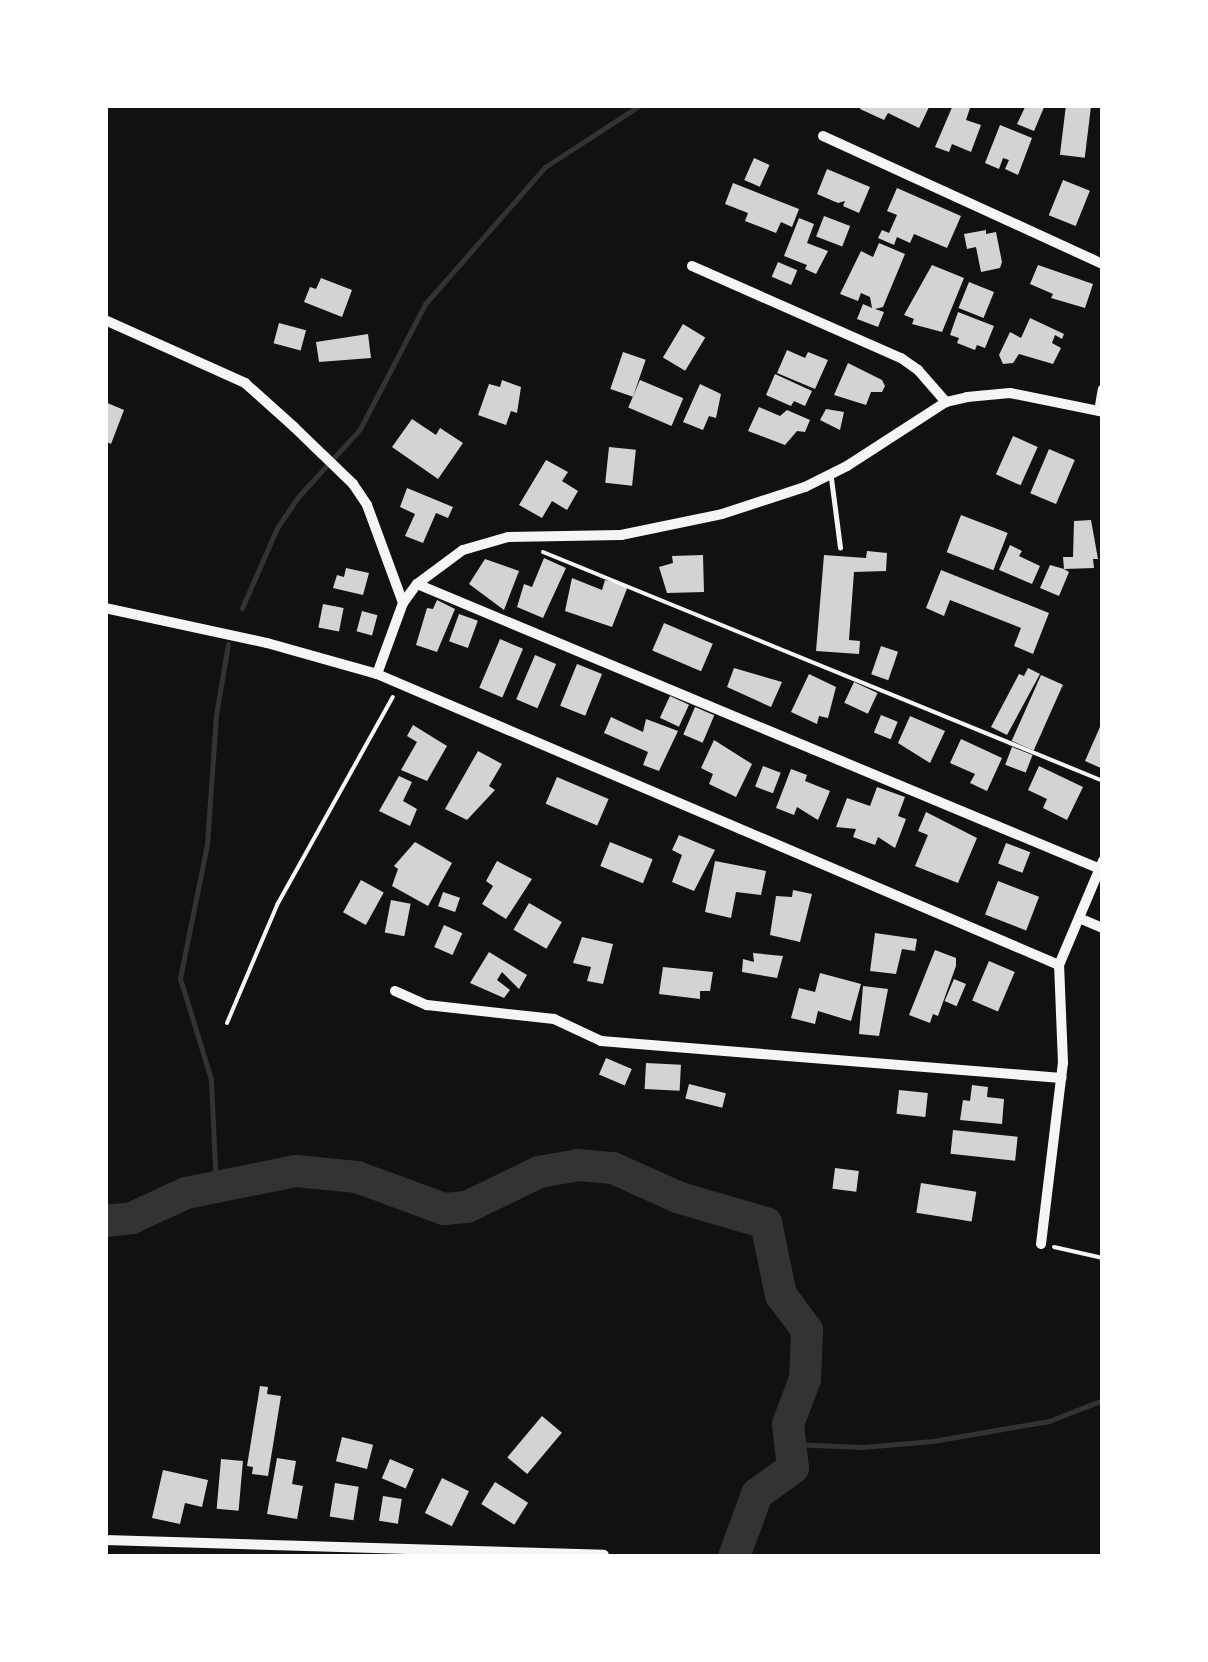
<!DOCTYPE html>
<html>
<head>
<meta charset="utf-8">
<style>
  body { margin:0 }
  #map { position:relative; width:1208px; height:1662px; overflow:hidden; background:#111; font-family:"Asap Condensed",sans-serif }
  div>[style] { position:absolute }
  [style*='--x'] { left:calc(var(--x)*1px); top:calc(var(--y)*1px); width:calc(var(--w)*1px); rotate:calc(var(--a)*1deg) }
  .stream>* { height:5px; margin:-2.5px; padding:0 2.5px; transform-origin:2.5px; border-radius:2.5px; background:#333 }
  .river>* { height:32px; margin:-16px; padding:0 16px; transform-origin:16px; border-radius:16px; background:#333 }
  .building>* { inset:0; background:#d3d3d3; transform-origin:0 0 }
  .path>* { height:4px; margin:-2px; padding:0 2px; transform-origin:2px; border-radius:2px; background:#f5f5f5 }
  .service>* { height:5px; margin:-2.5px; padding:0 2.5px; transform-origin:2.5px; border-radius:2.5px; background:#f5f5f5 }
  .minor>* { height:10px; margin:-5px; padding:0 5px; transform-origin:5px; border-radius:5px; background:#f5f5f5 }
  span { translate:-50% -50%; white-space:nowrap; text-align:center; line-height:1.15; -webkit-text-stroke:10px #fff; paint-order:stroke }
  .frame { position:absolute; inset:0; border:108px solid #fff; pointer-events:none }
</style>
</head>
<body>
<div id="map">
  <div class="stream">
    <div style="--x:242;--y:608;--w:87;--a:-66.4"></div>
    <div style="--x:277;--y:528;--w:37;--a:-56"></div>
    <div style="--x:298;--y:497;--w:92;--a:-47.6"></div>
    <div style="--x:360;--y:429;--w:141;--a:-62.5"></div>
    <div style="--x:425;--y:304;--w:182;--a:-48.8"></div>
    <div style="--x:545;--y:167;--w:113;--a:-33.1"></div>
    <div style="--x:216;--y:1187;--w:108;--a:-92.7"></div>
    <div style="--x:211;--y:1079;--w:106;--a:-107.1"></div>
    <div style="--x:180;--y:978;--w:137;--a:-78.6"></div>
    <div style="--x:207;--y:844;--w:129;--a:-86"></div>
    <div style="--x:216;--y:715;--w:72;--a:-80.4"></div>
    <div style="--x:791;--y:1444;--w:71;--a:2.4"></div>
    <div style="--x:862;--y:1447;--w:71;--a:-4.8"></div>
    <div style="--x:933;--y:1441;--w:118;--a:-9.8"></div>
    <div style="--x:1049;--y:1421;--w:58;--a:-21.3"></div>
  </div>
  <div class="river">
    <div style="--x:105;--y:1221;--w:27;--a:-6"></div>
    <div style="--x:132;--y:1218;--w:60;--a:-24.8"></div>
    <div style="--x:186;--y:1193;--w:112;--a:-11.3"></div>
    <div style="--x:296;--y:1171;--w:61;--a:5.6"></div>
    <div style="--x:357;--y:1177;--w:93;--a:20.2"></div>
    <div style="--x:444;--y:1209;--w:23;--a:-5"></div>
    <div style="--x:467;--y:1207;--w:80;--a:-25.9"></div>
    <div style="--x:539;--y:1172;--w:39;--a:-10"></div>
    <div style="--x:577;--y:1165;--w:36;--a:5"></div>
    <div style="--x:613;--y:1168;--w:73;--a:24.1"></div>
    <div style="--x:680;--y:1198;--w:90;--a:16.2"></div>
    <div style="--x:766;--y:1223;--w:74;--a:78.2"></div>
    <div style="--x:781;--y:1295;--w:44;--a:53.4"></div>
    <div style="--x:807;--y:1330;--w:49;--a:92.3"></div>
    <div style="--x:805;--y:1379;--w:48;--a:110.7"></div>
    <div style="--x:788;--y:1424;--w:44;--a:83.5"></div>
    <div style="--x:793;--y:1468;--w:44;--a:144.2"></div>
    <div style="--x:757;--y:1494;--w:67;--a:110.1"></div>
  </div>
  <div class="building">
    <div style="clip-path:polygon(862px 105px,930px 105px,919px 128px,888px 113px,884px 120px,860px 109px)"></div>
    <div style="clip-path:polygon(953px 105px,971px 105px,966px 120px,981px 125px,971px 152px,952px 144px,949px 152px,935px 147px)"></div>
    <div style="clip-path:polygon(1026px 105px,1045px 105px,1034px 131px,1017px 124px)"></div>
    <div style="left:1066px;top:105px;width:25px;height:50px;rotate:7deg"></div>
    <div style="clip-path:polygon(1000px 125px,1032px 138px,1018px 175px,1005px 169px,1009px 160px,1003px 158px,999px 169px,985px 163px)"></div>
    <div style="left:754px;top:158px;width:17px;height:24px;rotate:24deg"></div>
    <div style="clip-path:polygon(827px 169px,870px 187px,859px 213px,843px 206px,845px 201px,838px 203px,817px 194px)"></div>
    <div style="left:1063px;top:180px;width:29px;height:38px;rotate:22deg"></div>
    <div style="clip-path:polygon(733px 183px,799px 209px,792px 227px,781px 222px,776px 233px,745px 221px,748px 213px,725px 204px)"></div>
    <div style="clip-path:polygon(897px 188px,961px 216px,947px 248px,914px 234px,910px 243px,897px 237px,894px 245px,878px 238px,882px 230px,889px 233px,897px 215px,887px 211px)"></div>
    <div style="left:824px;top:216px;width:28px;height:22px;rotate:21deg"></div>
    <div style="clip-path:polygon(799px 218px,814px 224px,807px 243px,828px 251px,816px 274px,805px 269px,807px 265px,784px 256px)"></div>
    <div style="clip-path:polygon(986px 230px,986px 234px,996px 232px,1002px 262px,1000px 268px,981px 272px,976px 247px,967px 249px,964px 234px)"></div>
    <div style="clip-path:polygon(879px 243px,905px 254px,883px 307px,875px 309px,884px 312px,878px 327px,857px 319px,863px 304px,872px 308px,870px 297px,861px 293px,858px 301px,840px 294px,861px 251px,873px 257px)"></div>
    <div style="left:778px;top:262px;width:21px;height:16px;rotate:23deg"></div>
    <div style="clip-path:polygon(932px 265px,964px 278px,942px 332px,912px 324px,914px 319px,904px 315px)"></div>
    <div style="clip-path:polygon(1038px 265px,1093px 284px,1085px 308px,1051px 298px,1053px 294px,1030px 284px)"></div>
    <div style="clip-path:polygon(321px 278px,352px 290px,342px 317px,304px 302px,310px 287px,316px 289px)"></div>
    <div style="left:969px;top:282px;width:27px;height:28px;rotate:22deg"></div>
    <div style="clip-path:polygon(958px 312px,994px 326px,985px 348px,977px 345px,975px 350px,957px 343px,959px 338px,950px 335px)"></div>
    <div style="clip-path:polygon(1030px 318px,1064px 334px,1062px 339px,1055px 335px,1052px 343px,1061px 348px,1053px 364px,1019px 354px,1013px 363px,1003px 364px,999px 355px,1010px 332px,1021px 338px)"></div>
    <div style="left:279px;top:323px;width:28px;height:21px;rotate:15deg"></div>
    <div style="left:683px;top:324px;width:26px;height:39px;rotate:31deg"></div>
    <div style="clip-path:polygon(368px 334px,371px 358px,319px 362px,316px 342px)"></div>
    <div style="clip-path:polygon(787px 350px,805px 358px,808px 352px,828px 360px,815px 389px,777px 373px)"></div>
    <div style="left:623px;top:352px;width:24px;height:39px;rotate:19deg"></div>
    <div style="clip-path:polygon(848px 363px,882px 380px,885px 386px,882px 392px,871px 392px,866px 405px,834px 395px)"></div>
    <div style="clip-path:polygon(775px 374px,812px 391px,805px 406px,794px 401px,791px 406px,766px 395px)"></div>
    <div style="clip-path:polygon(502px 380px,521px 387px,517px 413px,511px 411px,506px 425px,478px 415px,489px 384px,500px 387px)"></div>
    <div style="left:640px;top:380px;width:47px;height:30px;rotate:23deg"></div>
    <div style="clip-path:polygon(700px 384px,721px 394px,716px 418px,709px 416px,703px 430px,683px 422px)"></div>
    <div style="clip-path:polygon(105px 402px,124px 410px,111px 444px,105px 441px)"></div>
    <div style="clip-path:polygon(759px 407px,780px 416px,787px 410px,810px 420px,805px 432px,797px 431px,785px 445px,748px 431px)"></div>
    <div style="clip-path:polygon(826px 409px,844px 412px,840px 430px,820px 420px)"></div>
    <div style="clip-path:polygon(412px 419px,436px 435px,440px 428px,463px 443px,438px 479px,392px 447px)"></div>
    <div style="left:1013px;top:436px;width:27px;height:42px;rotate:24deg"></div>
    <div style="left:609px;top:447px;width:27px;height:36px;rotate:6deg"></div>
    <div style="left:1049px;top:449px;width:28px;height:48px;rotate:23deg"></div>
    <div style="clip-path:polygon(546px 460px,568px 472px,562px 481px,578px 491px,567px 510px,552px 501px,542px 518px,519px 505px)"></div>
    <div style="clip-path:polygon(407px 488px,453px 507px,448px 518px,436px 513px,423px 543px,405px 536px,415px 514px,400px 507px)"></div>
    <div style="left:961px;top:515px;width:50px;height:40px;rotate:21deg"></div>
    <div style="clip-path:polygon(1091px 520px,1098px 559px,1093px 559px,1094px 568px,1064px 569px,1069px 572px,1059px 596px,1040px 588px,1050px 565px,1064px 569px,1063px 557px,1073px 557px,1074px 521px)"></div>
    <div style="clip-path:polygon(1010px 545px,1022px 551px,1019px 556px,1040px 566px,1032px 584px,999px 570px)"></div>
    <div style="clip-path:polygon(867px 551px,887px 553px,886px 571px,854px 572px,849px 640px,860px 641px,859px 654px,816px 651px,824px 555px,866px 558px)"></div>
    <div style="clip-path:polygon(703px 555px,704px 592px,667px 593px,659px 567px,673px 563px,672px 556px)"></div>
    <div style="clip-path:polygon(544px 558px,566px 568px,543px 618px,517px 607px,524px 584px,532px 587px)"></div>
    <div style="clip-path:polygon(485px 559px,519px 571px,504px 610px,469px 584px)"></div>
    <div style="clip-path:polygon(346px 568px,369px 573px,363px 595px,333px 588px,337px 575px,344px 577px)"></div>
    <div style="clip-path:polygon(941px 570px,1049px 613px,1033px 654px,1014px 646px,1021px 628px,950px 600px,944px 616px,926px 608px)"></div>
    <div style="clip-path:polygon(572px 578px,602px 590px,605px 580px,628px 586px,612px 627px,565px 611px)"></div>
    <div style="clip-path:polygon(437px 600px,455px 609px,437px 652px,416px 645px,427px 608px,433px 609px)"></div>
    <div style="left:323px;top:604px;width:21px;height:24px;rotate:11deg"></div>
    <div style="left:362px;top:611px;width:16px;height:21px;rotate:15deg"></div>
    <div style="left:459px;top:614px;width:20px;height:29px;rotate:20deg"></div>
    <div style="left:664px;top:623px;width:53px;height:30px;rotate:23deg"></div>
    <div style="left:500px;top:639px;width:25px;height:53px;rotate:23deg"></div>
    <div style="left:881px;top:646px;width:18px;height:30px;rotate:19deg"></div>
    <div style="left:535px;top:655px;width:23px;height:48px;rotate:23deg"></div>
    <div style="left:577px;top:664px;width:27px;height:45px;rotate:22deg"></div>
    <div style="clip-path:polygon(734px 668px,782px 682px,771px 707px,727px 687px)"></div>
    <div style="clip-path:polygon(1028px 668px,1040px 674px,1007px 735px,991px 727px,1019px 674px,1024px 676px)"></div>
    <div style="clip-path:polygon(809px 674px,836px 687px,828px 718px,819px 716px,817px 724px,791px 712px)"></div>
    <div style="left:1041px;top:675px;width:24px;height:72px;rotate:24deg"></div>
    <div style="left:854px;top:682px;width:26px;height:23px;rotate:25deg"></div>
    <div style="left:670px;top:696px;width:21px;height:24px;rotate:25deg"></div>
    <div style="left:695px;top:707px;width:21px;height:30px;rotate:23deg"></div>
    <div style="left:881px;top:715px;width:18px;height:19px;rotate:22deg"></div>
    <div style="clip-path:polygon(910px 716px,945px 731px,930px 763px,898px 743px)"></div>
    <div style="clip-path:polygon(611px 717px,643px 732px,646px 719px,678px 731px,659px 771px,643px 765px,648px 752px,604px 733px)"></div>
    <div style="clip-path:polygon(1103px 720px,1103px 769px,1085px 761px)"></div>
    <div style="clip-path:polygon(413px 725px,447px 746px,427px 781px,401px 770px,417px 742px,407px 736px)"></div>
    <div style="clip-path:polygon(961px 739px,1002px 758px,987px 791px,970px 783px,975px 774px,950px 763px)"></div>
    <div style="clip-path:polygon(714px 740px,752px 764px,736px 797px,709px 784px,713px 774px,701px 768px)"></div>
    <div style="left:1012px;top:747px;width:22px;height:19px;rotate:21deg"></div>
    <div style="clip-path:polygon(478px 751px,502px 764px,489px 786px,495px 790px,467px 820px,445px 809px)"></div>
    <div style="left:763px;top:766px;width:19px;height:22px;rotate:21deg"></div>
    <div style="clip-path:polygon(1039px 766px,1083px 787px,1067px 820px,1043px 808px,1047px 799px,1028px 790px)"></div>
    <div style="clip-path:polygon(791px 769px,807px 775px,805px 781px,830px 791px,818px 820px,797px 807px,794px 815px,776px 808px)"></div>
    <div style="clip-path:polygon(399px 776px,412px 782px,403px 801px,417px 809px,410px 826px,379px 811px)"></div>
    <div style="left:557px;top:777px;width:56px;height:29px;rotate:23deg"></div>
    <div style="clip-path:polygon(877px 787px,905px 797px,898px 816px,906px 819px,895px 848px,878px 837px,875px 845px,853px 837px,856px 829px,836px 827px,847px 798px,870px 806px)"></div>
    <div style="clip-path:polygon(926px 812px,977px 838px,958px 883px,915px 866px,928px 835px,918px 831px)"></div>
    <div style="clip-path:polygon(679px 835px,715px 850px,694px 891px,672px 882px,682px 855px,672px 850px)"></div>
    <div style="clip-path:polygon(415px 842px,452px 863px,428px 906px,392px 886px,398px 869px,394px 866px)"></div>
    <div style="left:610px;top:842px;width:46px;height:26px;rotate:22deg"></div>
    <div style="left:1006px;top:843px;width:26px;height:22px;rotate:21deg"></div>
    <div style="clip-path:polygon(497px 861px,532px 879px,506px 919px,482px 904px,493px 886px,486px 881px)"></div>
    <div style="clip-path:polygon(715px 861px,766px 871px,761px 895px,736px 892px,731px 918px,705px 912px)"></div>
    <div style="left:361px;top:880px;width:26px;height:37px;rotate:29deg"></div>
    <div style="left:998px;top:881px;width:44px;height:36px;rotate:21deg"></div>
    <div style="clip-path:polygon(793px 890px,812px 894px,800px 942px,770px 935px,776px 896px,792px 897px)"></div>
    <div style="left:443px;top:892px;width:18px;height:15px;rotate:19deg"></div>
    <div style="left:391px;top:900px;width:20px;height:33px;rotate:11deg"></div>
    <div style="left:529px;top:903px;width:38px;height:31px;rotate:30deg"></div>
    <div style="left:444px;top:925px;width:20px;height:24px;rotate:24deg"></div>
    <div style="clip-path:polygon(875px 933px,917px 939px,915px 951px,902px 949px,896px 974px,870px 971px)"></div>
    <div style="clip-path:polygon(582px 937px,613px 944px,603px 984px,587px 981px,591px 967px,573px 963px)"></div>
    <div style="clip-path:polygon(935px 950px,956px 958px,956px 966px,938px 1016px,933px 1014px,930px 1023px,909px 1015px)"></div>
    <div style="clip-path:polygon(489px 952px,527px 975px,519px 989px,502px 972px,497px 980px,510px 990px,504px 998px,470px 983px)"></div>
    <div style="clip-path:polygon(753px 953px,783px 956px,777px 978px,742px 972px,743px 959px,754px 962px)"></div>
    <div style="left:989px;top:961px;width:28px;height:43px;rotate:23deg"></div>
    <div style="clip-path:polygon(663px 967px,713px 972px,710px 991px,700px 991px,700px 999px,659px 994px)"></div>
    <div style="clip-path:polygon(820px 973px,861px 984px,851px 1021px,818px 1011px,815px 1024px,791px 1018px,799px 988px,815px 992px)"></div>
    <div style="left:954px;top:979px;width:13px;height:24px;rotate:23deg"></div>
    <div style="clip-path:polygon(863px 986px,888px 989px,879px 1036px,859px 1034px)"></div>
    <div style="left:606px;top:1058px;width:28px;height:18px;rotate:23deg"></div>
    <div style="left:646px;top:1063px;width:35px;height:26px;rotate:3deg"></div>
    <div style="left:689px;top:1084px;width:38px;height:15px;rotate:14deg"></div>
    <div style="clip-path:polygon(972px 1085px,988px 1087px,987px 1097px,1004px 1099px,1002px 1124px,960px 1120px,963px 1100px,970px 1101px)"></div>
    <div style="left:899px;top:1090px;width:29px;height:24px;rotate:6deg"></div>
    <div style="left:953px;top:1130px;width:65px;height:24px;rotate:6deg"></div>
    <div style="left:835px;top:1168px;width:24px;height:21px;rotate:7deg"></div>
    <div style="left:921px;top:1183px;width:56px;height:30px;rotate:9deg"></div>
    <div style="clip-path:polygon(260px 1386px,268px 1387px,267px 1394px,281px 1396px,268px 1476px,252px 1474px,253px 1467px,247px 1466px)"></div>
    <div style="left:542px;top:1416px;width:26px;height:54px;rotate:40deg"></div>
    <div style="left:342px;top:1437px;width:32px;height:25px;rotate:14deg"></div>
    <div style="clip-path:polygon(277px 1458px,296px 1461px,292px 1484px,303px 1486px,297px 1519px,267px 1514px)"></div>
    <div style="left:221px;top:1459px;width:22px;height:50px;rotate:5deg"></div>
    <div style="left:390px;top:1459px;width:26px;height:21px;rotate:23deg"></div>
    <div style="clip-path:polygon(163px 1470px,208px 1480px,202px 1507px,185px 1503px,180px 1524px,152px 1518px)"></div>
    <div style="left:442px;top:1478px;width:30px;height:39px;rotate:26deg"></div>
    <div style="left:495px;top:1482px;width:39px;height:26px;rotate:32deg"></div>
    <div style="left:335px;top:1483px;width:24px;height:34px;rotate:9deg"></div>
    <div style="left:383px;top:1496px;width:19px;height:25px;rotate:9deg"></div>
  </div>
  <div class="path">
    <div style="--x:543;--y:552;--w:605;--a:22.24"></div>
    <div style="--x:227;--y:1023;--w:128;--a:-67"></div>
    <div style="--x:277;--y:905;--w:238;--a:-60.9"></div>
    <div style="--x:1054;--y:1247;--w:50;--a:12.7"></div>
  </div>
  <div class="service">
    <div style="--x:831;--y:478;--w:70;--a:82.6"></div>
  </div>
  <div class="minor">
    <div style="--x:823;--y:136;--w:308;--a:24.6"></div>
    <div style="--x:692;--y:266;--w:228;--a:23.8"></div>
    <div style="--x:901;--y:358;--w:21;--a:35"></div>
    <div style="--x:918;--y:370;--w:43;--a:48.8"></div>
    <div style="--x:105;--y:320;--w:154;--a:24.2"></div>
    <div style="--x:245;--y:383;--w:66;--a:41.9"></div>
    <div style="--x:294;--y:427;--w:82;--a:44"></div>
    <div style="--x:353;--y:484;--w:25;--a:56"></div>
    <div style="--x:367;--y:505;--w:104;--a:69.8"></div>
    <div style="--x:1099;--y:411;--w:22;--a:-80"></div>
    <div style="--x:417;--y:584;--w:740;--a:22.65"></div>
    <div style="--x:105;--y:608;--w:166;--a:12.2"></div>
    <div style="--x:267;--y:643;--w:114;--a:15.7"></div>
    <div style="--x:377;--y:674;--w:741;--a:23.11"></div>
    <div style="--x:377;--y:674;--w:76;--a:-69.9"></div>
    <div style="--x:403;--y:603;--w:24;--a:-54"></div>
    <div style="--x:417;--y:584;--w:57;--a:-36.5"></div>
    <div style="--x:463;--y:550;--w:47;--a:-16.1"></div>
    <div style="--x:508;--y:537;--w:113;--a:-1"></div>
    <div style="--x:621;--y:535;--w:103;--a:-11.7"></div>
    <div style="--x:722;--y:514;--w:87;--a:-18"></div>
    <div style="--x:805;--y:487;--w:47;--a:-26.6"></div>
    <div style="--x:847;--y:466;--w:118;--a:-32.9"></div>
    <div style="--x:946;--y:402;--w:22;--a:-13"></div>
    <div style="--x:967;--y:397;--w:43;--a:-5.3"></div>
    <div style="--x:1010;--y:393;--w:95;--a:11.5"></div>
    <div style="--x:1079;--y:918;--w:26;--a:23"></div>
    <div style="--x:395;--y:991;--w:35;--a:24"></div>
    <div style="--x:427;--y:1005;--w:128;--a:6.3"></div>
    <div style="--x:554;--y:1019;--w:52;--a:25.1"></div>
    <div style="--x:601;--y:1041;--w:462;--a:4.6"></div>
    <div style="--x:1041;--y:1244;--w:182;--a:-83.1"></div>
    <div style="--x:1063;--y:1063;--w:98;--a:-92.3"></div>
    <div style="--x:1059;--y:965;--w:113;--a:-67.1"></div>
    <div style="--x:105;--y:1540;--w:499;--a:1.7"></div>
  </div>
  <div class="frame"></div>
</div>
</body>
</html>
